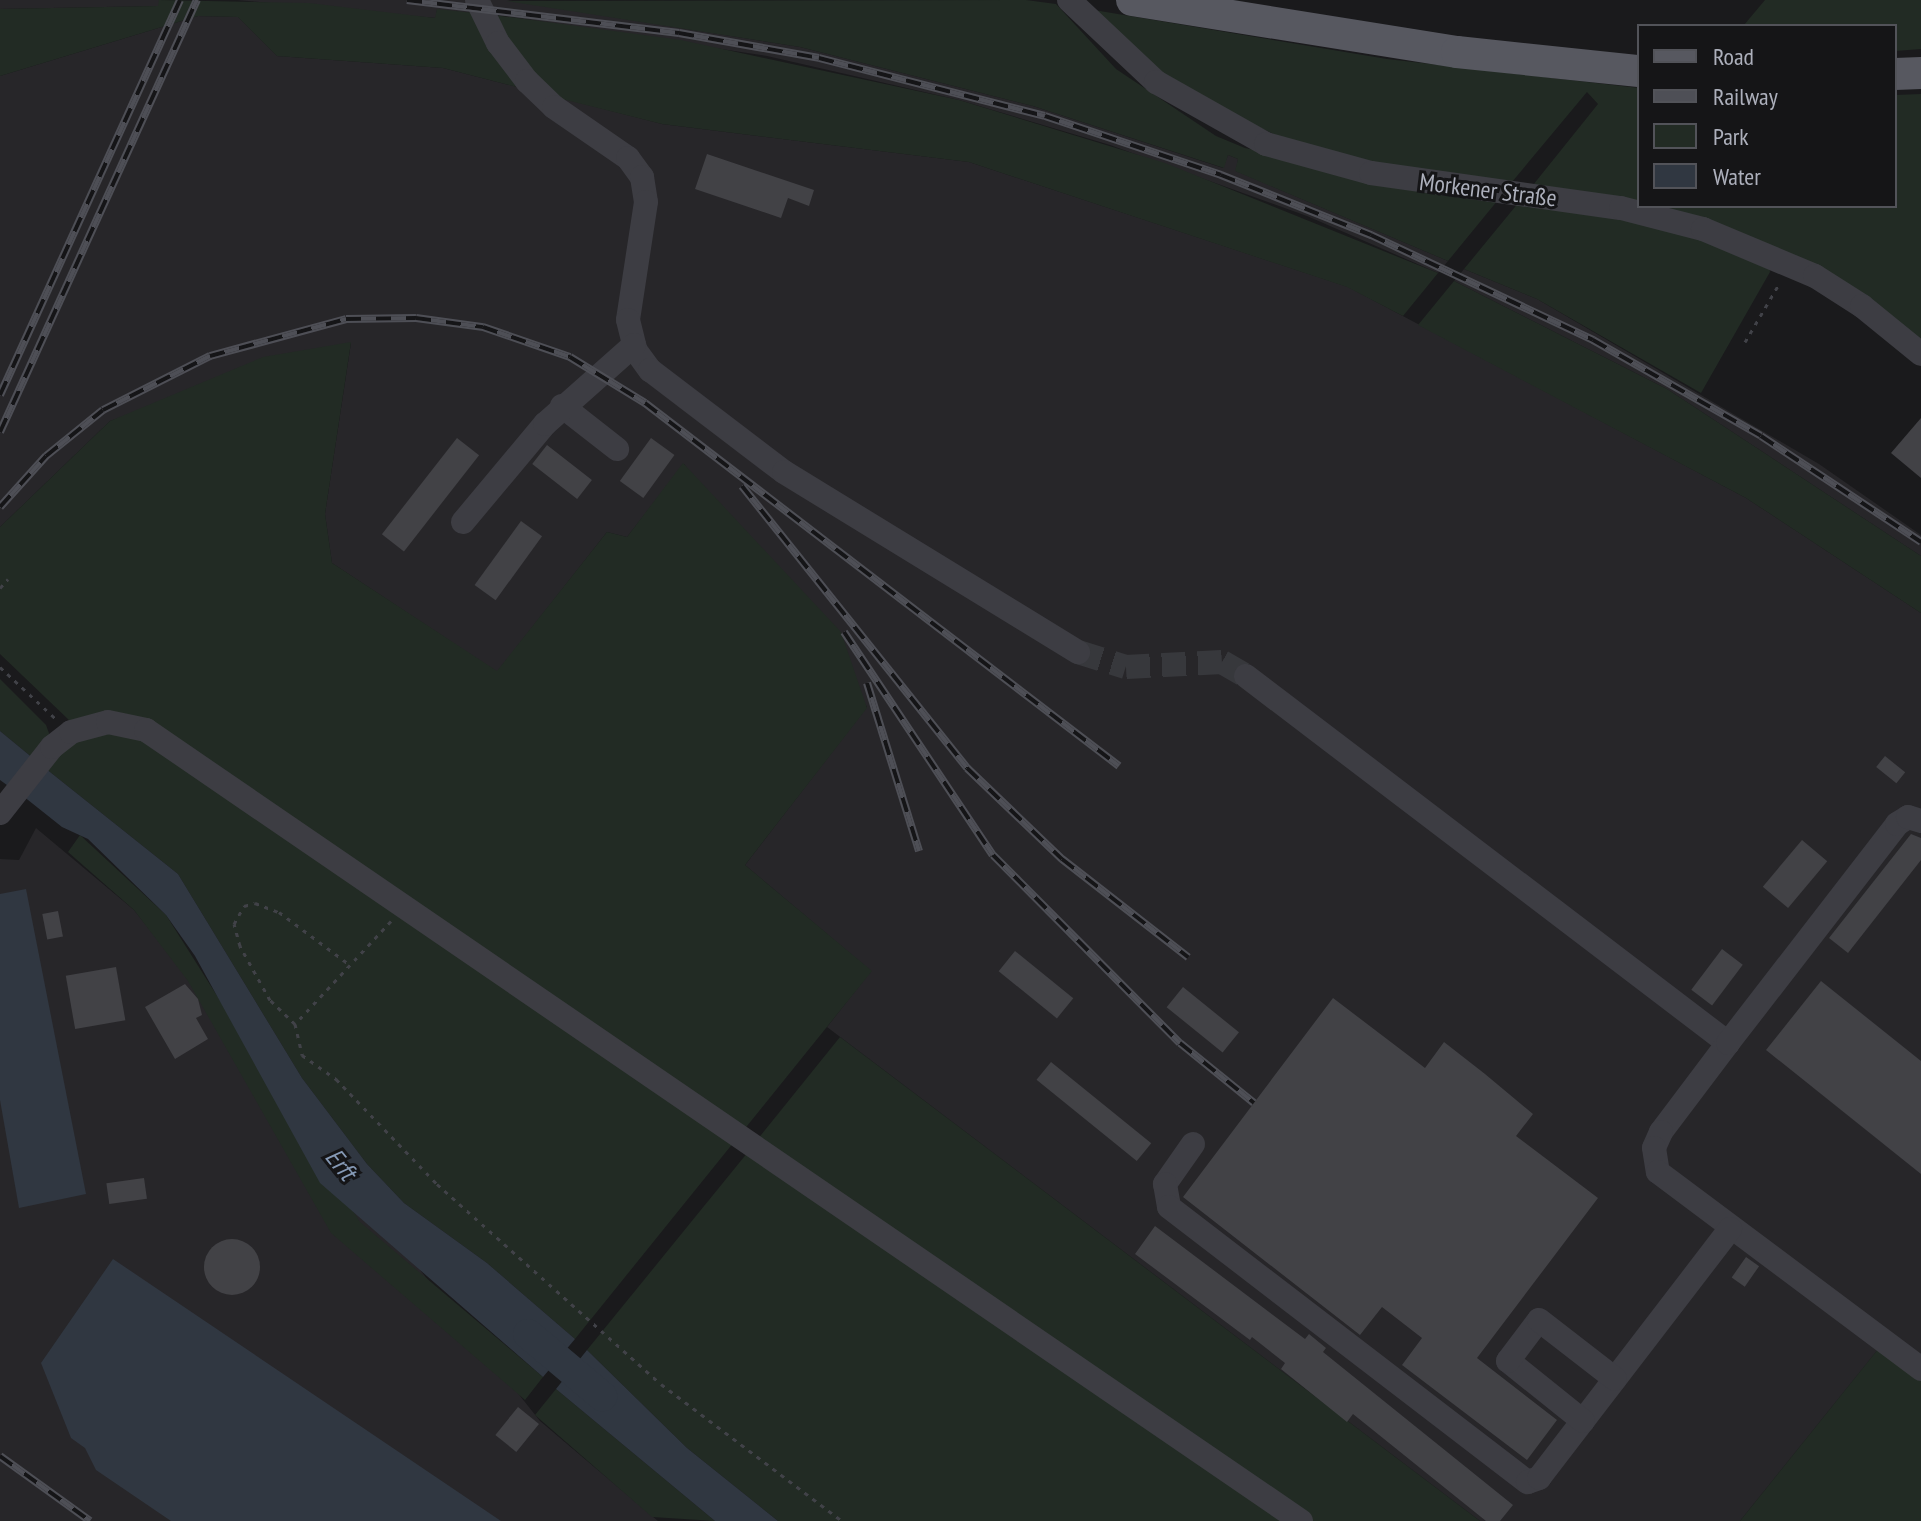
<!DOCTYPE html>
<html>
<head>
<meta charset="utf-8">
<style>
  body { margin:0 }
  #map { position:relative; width:1921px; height:1521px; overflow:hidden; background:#1a1a1c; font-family:"PT Sans Narrow",sans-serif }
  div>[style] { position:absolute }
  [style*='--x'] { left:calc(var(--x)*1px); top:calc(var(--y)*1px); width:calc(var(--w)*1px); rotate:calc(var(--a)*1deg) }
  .built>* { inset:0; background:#272629 }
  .green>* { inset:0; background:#222b24 }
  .water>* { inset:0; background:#303741 }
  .river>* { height:30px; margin:-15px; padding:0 15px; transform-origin:15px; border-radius:15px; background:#303741 }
  .building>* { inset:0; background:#424246; transform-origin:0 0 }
  .round { border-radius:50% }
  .minor-tunnel>* { height:24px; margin-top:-12px; transform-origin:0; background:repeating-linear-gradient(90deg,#37383c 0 24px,transparent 0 36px) }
  .path>* { height:3px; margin-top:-1.5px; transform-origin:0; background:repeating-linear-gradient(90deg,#414248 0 4px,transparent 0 10px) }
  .minor>* { height:24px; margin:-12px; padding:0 12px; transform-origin:12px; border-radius:12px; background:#3d3d43 }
  .major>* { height:32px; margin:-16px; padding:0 16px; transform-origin:16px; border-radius:16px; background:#575860 }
  .rail>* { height:8px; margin-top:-4px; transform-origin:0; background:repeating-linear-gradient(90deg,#151517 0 15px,#4e4f56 0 30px); box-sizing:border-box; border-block:2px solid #4e4f56 }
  span { translate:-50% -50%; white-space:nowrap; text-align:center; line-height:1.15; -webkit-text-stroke:6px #151517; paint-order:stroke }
  .street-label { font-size:24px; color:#adb0bc }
  .water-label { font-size:26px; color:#8599b5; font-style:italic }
  .legend { position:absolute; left:1637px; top:24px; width:260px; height:184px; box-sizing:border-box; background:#151517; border:2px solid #525359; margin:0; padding:10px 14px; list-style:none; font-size:24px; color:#adb0bc }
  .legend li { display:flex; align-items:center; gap:16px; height:40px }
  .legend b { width:40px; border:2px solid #525359 }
</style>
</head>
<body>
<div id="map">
  <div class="built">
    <div style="clip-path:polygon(0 0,159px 0,159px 6px,0 9px)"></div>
    <div style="clip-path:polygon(237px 0,507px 0,800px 47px,1033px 106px,1223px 168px,1228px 155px,1238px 159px,1236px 171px,1448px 261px,1438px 273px,1307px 216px,1110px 145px,959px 100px,767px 56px,505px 16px,437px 10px,436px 18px)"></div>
    <div style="clip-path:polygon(198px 16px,238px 17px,277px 56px,443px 68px,662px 124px,969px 162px,1348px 287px,1746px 498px,1921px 613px,1921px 1369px,1884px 1342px,1740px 1521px,1480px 1521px,827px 1027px,871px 971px,745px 865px,867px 707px,684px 464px,627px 537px,607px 532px,497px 672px,332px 563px,325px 514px,351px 343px,110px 421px,0 527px,0 76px)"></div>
    <div style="clip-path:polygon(1464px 269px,1537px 299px,1819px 464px,1921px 535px,1921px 556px,1667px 389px,1454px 281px)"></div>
    <div style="clip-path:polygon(36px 828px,134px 910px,540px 1421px,658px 1521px,0 1521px,0 859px,19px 860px)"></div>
  </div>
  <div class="green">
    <div style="clip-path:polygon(159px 0,309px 3px,435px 18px,437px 9px,474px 13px,521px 88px,443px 68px,277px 56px,238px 17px,198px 16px,0 76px,0 9px,158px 6px)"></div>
    <div style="clip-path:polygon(1026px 0,1056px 4px,1116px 69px,1216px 136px,1245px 148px,1498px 200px,1448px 261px,1235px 171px,1238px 159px,1228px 155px,1224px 168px,1033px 106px,800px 47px,506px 1px)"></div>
    <div style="clip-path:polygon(1765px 0,1921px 0,1921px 49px,1895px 51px,1895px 26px,1715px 26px,1744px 25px)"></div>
    <div style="clip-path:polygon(1094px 10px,1387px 59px,1639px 88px,1639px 202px,1533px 185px,1598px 104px,1587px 92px,1512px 182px,1427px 174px,1294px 144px,1193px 95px,1134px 52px)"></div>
    <div style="clip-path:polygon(494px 15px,681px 40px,959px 100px,1165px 163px,1438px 273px,1403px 316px,1347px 287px,969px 162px,662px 124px,554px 97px,524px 64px)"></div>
    <div style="clip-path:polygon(1921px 94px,1921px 342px,1654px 206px,1895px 206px,1895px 95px)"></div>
    <div style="clip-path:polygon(1519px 202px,1673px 229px,1769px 264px,1770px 272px,1701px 393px,1537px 299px,1464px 269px)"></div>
    <div style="clip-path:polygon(1454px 281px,1667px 389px,1921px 556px,1921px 613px,1746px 498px,1418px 325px)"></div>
    <div style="clip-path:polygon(351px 342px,325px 514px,332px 563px,497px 671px,607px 532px,627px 537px,683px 463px,841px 632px,867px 708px,745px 865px,872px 971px,743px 1131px,192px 755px,71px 722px,0 654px,0 527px,110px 421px,263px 357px)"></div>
    <div style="clip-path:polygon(0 679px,46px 725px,50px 736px,34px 759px,0 731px)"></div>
    <div style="clip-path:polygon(99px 730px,141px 736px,734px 1142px,575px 1339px,487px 1263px,404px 1203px,367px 1164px,302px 1078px,178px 874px,45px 768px,58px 751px)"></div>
    <div style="clip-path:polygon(80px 835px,166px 915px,360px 1222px,543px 1377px,525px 1400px,331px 1233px,188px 981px,134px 910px,68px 852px)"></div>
    <div style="clip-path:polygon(840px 1037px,1480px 1521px,1310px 1521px,757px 1140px)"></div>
    <div style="clip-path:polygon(748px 1152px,1291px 1521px,778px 1521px,687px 1448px,587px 1350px)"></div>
    <div style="clip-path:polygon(1879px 1348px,1921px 1379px,1921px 1521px,1740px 1521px)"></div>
    <div style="clip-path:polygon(556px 1389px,715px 1521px,652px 1517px,535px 1415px)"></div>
  </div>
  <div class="water">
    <div style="clip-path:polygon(0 731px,34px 759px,11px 788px,0 780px)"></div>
    <div style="clip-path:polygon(45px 768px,178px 874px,302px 1078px,367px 1164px,404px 1203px,487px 1263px,575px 1339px,543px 1377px,320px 1183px,195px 956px,166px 915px,88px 839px,62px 827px,23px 796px)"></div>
    <div style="clip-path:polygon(26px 889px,86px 1194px,19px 1208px,0 1100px,0 894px)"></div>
    <div style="clip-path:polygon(113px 1259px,501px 1521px,171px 1521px,96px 1470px,85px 1448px,71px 1438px,41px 1363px)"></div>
    <div style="clip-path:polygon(587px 1350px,687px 1448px,778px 1521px,715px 1521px,556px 1389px)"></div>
  </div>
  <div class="river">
    <div style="--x:528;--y:1334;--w:97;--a:40"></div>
  </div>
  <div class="building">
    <div style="clip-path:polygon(707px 154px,814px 190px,809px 206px,788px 198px,781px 218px,695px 189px)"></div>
    <div style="clip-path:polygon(1921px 418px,1921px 478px,1891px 453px)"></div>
    <div style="left:457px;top:438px;width:28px;height:122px;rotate:38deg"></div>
    <div style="left:651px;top:438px;width:29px;height:53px;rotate:36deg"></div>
    <div style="left:547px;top:445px;width:57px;height:24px;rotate:38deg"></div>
    <div style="left:521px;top:521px;width:26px;height:79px;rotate:36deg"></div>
    <div style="left:1885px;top:756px;width:26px;height:14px;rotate:39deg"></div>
    <div style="clip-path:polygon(1911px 834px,1921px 838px,1921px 860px,1848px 953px,1829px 938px)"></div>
    <div style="left:1802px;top:840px;width:33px;height:61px;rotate:40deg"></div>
    <div style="left:58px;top:911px;width:26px;height:16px;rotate:79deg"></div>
    <div style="left:1722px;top:949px;width:26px;height:51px;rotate:37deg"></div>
    <div style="left:1015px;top:951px;width:75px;height:26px;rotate:39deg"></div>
    <div style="left:116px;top:967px;width:54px;height:51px;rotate:80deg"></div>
    <div style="clip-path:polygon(1821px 981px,1921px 1061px,1921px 1174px,1766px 1050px)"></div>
    <div style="clip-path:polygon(185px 984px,198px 999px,202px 1015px,196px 1018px,208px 1039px,175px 1059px,145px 1007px)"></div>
    <div style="left:1183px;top:987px;width:72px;height:26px;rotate:39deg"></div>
    <div style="clip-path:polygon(1333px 998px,1425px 1068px,1444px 1042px,1485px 1074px,1533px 1114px,1516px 1136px,1598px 1198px,1477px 1358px,1557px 1420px,1527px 1460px,1402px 1365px,1422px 1338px,1382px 1307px,1360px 1335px,1183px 1197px)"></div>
    <div style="left:1051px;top:1062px;width:129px;height:23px;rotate:39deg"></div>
    <div style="left:144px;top:1178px;width:21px;height:38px;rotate:82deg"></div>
    <div style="clip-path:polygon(1155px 1226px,1305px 1339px,1309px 1334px,1326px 1348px,1323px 1352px,1513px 1505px,1500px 1521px,1486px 1521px,1353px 1414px,1347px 1422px,1281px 1369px,1285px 1363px,1252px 1337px,1250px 1340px,1135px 1254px)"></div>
    <div class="round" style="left:204px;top:1239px;width:56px;height:56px"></div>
    <div style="left:1746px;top:1257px;width:16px;height:25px;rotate:35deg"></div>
    <div style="left:518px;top:1407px;width:27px;height:36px;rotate:39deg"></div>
  </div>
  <div class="minor-tunnel">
    <div style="--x:1078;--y:652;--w:50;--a:17.4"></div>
    <div style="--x:1126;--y:667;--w:96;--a:-3"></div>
    <div style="--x:1222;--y:662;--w:28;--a:30"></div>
  </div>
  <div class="path">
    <div style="--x:1745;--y:342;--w:67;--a:-59.6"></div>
    <div style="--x:0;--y:588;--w:12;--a:-48"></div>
    <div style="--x:0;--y:667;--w:76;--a:42.9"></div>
    <div style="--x:391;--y:921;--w:141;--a:133"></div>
    <div style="--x:295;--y:1024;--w:32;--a:77"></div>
    <div style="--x:302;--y:1055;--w:42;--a:35.2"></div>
    <div style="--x:336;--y:1079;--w:146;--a:46.1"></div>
    <div style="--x:437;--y:1184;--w:300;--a:41.8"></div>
    <div style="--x:661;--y:1384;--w:227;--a:37.1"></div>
    <div style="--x:295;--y:1024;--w:35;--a:-136"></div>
    <div style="--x:270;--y:1000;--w:62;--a:-119.1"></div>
    <div style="--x:240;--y:946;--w:23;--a:-105"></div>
    <div style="--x:234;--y:924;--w:21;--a:-61"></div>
    <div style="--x:244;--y:906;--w:11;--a:-15"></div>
    <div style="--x:255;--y:903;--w:26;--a:21"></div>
    <div style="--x:279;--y:912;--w:89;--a:36.7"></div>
  </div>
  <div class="minor">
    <div style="--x:477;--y:0;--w:48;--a:64"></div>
    <div style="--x:498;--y:43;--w:48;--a:52.7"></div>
    <div style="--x:527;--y:81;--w:37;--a:44"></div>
    <div style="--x:554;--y:107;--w:90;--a:34.6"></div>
    <div style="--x:628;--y:158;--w:24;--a:54"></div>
    <div style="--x:642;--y:177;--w:25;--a:81"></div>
    <div style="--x:646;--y:202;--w:119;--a:98.7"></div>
    <div style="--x:628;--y:320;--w:32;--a:76"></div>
    <div style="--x:636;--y:351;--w:24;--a:54"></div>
    <div style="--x:650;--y:370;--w:168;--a:37.3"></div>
    <div style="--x:784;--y:472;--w:345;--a:31.5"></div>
    <div style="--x:1069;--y:0;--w:120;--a:43.3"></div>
    <div style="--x:1156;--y:82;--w:126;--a:29.4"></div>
    <div style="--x:1266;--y:144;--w:109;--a:15.4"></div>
    <div style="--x:1371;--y:173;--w:252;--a:8"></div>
    <div style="--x:1621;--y:208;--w:85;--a:14.4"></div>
    <div style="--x:1703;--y:229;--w:121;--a:22.8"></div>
    <div style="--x:1815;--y:276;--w:56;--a:32.6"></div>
    <div style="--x:1862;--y:306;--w:76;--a:39.1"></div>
    <div style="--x:562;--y:406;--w:70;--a:38"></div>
    <div style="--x:463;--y:522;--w:128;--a:-50.1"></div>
    <div style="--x:545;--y:424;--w:119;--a:-41.6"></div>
    <div style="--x:1246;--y:676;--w:606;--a:37.29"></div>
    <div style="--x:1728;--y:1043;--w:111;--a:127"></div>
    <div style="--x:1661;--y:1132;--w:17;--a:114"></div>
    <div style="--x:1654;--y:1148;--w:24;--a:81"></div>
    <div style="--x:1658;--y:1172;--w:329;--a:36.8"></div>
    <div style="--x:0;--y:813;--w:84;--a:-51.8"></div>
    <div style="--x:52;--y:747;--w:24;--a:-38"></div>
    <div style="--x:71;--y:732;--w:38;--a:-15"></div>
    <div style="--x:108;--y:722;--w:39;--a:12"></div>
    <div style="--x:146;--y:730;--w:1400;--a:34.41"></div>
    <div style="--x:1728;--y:1043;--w:277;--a:-52.3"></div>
    <div style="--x:1897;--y:824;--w:13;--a:-32"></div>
    <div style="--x:1908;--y:817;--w:14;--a:17"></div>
    <div style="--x:1193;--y:1144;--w:49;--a:125"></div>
    <div style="--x:1165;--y:1184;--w:23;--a:80"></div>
    <div style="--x:1169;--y:1207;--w:452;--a:37.5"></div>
    <div style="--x:1528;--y:1482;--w:12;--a:-20"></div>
    <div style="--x:1539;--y:1478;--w:314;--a:-52.5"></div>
    <div style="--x:1583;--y:1421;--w:96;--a:-141.3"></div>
    <div style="--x:1508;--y:1361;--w:51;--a:-52.9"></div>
    <div style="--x:1539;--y:1320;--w:96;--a:37.8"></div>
  </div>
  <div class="major">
    <div style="--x:1132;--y:0;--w:329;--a:9.1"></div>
    <div style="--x:1457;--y:52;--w:183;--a:6"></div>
    <div style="--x:1895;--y:74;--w:26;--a:-2"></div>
  </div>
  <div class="rail">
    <div style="--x:407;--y:0;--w:274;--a:6.9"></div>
    <div style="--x:679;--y:33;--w:142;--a:10.1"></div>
    <div style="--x:819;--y:58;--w:233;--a:14.4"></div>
    <div style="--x:1045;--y:116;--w:186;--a:18.5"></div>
    <div style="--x:1221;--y:175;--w:162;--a:21.8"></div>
    <div style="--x:1371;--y:235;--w:246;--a:25.3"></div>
    <div style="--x:1593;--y:340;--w:193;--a:29.7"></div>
    <div style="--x:1761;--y:436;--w:192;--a:33.5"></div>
    <div style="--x:0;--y:395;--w:434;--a:-65.5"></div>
    <div style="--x:0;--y:432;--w:475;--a:-65.5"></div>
    <div style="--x:742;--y:486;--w:361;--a:51.4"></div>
    <div style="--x:967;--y:768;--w:132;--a:43.8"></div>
    <div style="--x:1062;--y:859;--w:160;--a:37.9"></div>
    <div style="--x:0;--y:507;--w:69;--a:-48"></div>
    <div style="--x:46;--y:456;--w:73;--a:-38.9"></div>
    <div style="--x:103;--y:410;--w:120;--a:-26.8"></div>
    <div style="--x:210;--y:356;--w:141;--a:-15.2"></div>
    <div style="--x:346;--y:319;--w:70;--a:-0.8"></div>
    <div style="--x:416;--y:318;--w:68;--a:7.7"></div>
    <div style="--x:483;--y:327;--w:92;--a:19"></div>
    <div style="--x:570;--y:357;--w:88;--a:31.5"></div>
    <div style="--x:645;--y:403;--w:597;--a:37.45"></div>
    <div style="--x:844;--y:632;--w:268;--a:56.3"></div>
    <div style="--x:993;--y:855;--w:265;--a:45.2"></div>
    <div style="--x:1180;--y:1043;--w:95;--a:39"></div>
    <div style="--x:867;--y:683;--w:176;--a:72.8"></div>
    <div style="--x:0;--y:1456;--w:111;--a:35.8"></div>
  </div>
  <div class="street-label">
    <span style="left:1488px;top:190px;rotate:7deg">Morkener Straße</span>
  </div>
  <div class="water-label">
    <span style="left:341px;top:1164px;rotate:51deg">Erft</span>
  </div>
  <ul class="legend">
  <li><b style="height:10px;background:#575860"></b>Road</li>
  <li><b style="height:10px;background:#4e4f56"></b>Railway</li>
  <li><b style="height:22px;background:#222b24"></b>Park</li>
  <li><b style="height:22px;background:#303741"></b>Water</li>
  </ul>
</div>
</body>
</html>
